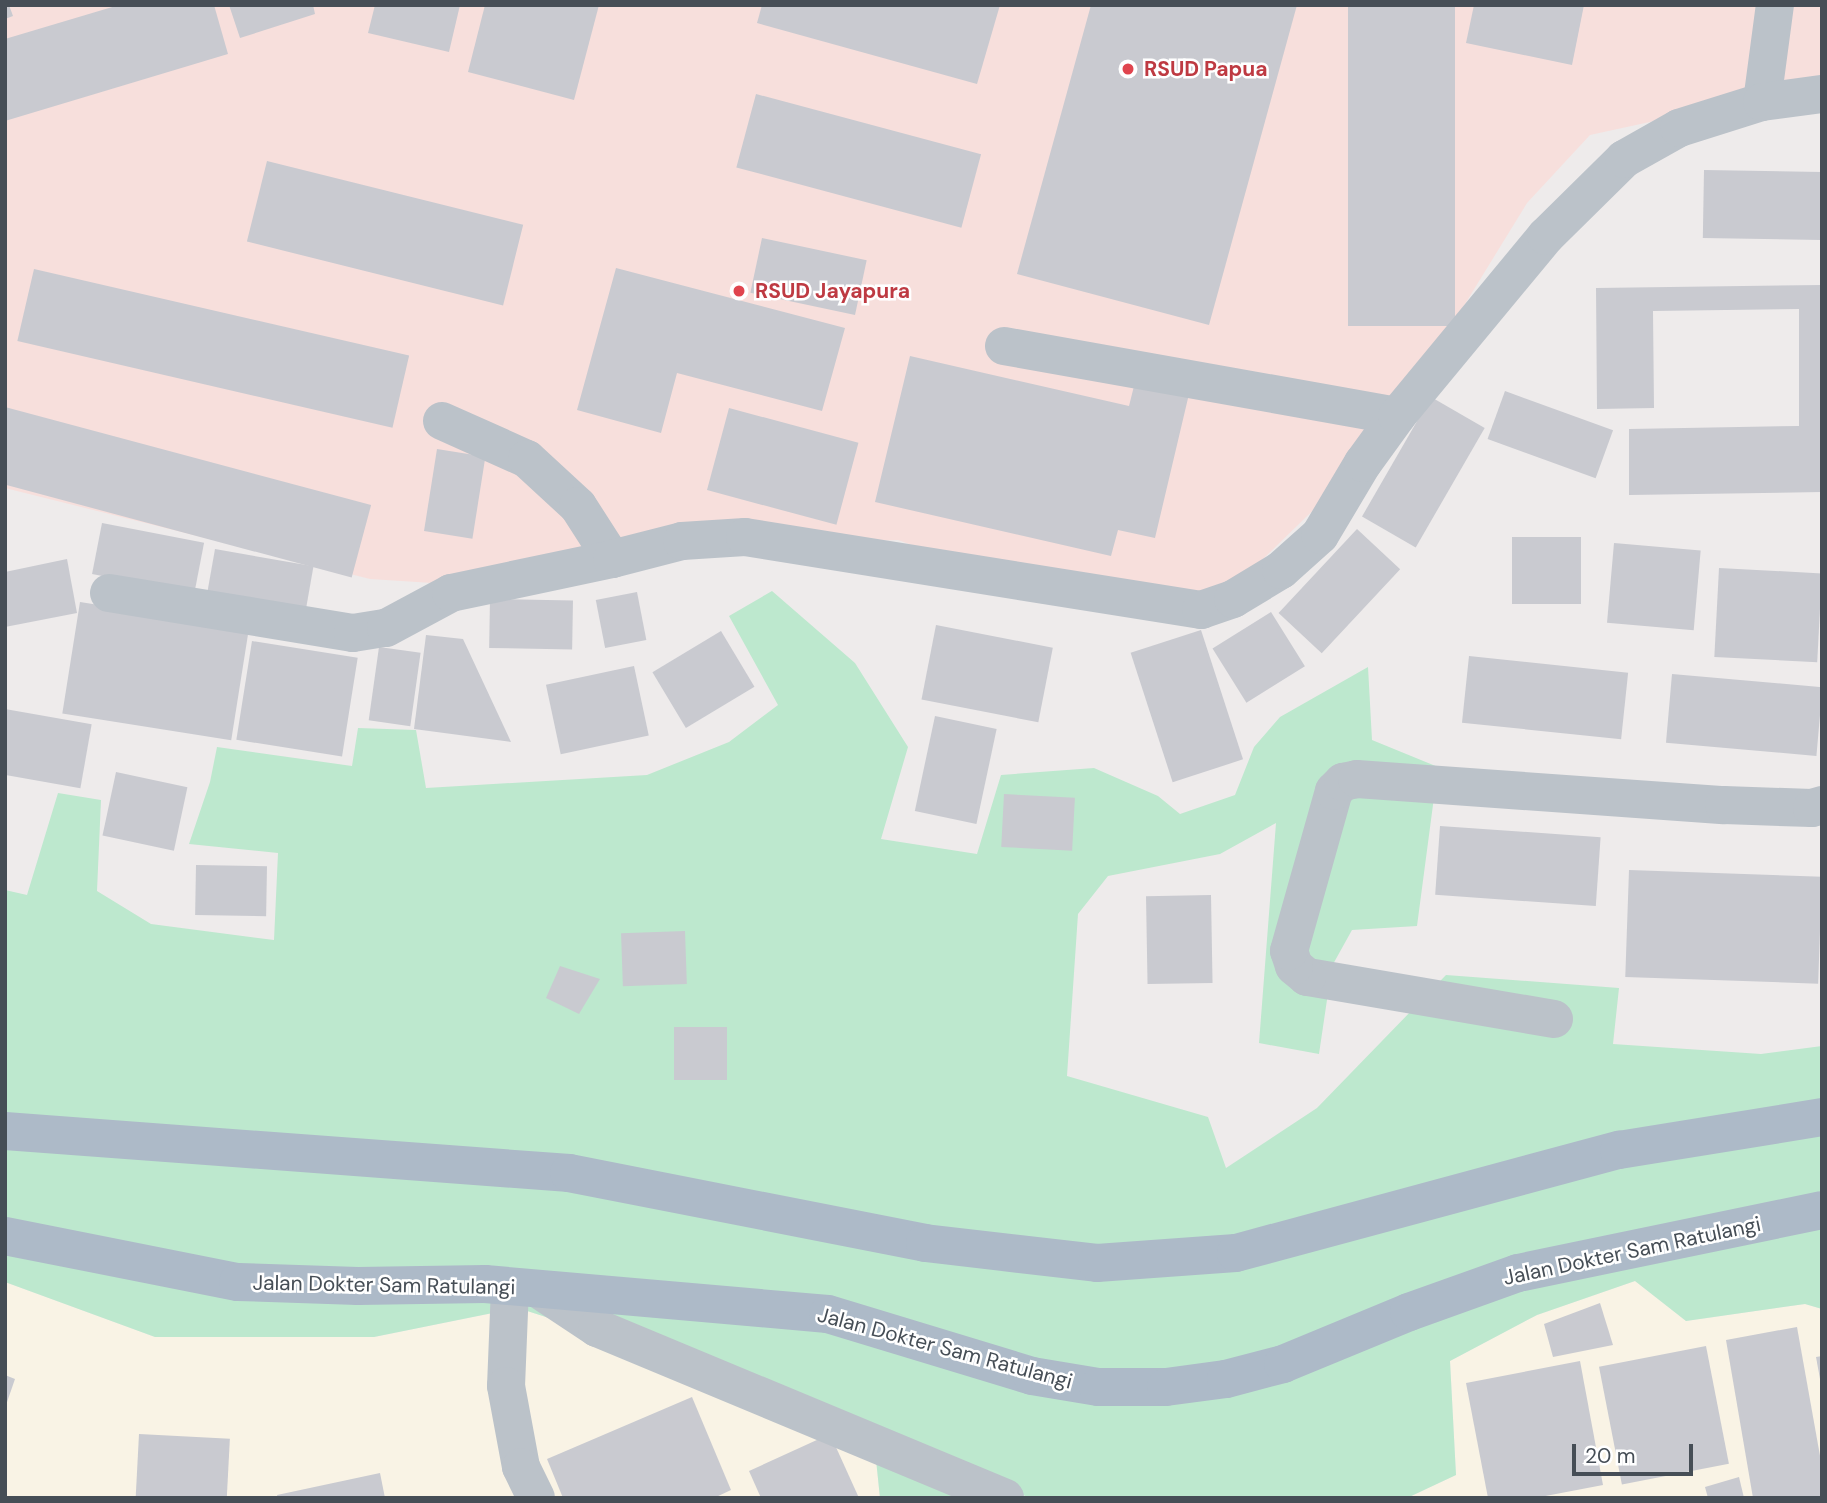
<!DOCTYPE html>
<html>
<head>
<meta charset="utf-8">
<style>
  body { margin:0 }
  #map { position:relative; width:1827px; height:1503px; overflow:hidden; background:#eeebeb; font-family:"DM Sans",sans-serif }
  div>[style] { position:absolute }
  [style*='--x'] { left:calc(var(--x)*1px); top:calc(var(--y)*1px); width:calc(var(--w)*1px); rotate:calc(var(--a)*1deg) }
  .commercial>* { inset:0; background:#f9f3e5 }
  .medical>* { inset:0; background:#f7dfdc }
  .green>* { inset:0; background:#bde8ce }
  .building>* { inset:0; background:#c9cad0; transform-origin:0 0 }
  .minor>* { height:38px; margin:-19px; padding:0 19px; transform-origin:19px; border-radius:19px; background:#bbc2c9 }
  .major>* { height:38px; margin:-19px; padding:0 19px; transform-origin:19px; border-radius:19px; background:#adbac8 }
  .dots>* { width:19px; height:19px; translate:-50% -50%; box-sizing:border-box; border:4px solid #fff; border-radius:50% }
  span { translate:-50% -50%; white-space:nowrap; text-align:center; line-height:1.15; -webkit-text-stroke:5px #fff; paint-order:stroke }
  .health-label { font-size:21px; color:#be3a42; font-weight:700 }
  .left { translate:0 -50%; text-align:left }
  .street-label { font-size:21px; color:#464e56 }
  .frame { position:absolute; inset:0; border:7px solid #464e56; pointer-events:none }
  .scale { position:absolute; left:1572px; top:1444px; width:121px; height:32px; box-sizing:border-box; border:4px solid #464e56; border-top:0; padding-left:9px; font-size:21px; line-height:24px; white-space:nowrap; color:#464e56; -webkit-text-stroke:5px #fff; paint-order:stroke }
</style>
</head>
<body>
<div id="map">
  <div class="commercial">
    <div style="clip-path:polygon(1635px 1281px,1686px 1321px,1805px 1304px,1822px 1309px,1822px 1498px,1407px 1498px,1456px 1475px,1450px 1361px,1537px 1315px)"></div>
    <div style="clip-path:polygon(5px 1282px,155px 1337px,374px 1337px,518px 1308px,803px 1400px,875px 1450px,880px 1498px,5px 1498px)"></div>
  </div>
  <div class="medical">
    <div style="clip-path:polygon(5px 5px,1822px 5px,1822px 92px,1774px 95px,1590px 135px,1527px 203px,1419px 379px,1339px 485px,1226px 595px,1093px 609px,898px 540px,688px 546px,448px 584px,370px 579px,5px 488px)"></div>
  </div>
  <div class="green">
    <div style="clip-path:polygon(772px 591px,855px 663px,908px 747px,881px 839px,977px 854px,1001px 775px,1094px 768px,1158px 796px,1180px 814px,1235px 795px,1254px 747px,1280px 717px,1368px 667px,1372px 740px,1438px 767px,1417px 926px,1352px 930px,1332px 966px,1319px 1054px,1259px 1043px,1276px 823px,1220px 854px,1108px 876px,1078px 914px,1067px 1076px,1208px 1117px,1226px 1168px,1317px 1108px,1446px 975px,1619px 988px,1613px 1044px,1761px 1054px,1822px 1046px,1822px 1309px,1805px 1304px,1686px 1321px,1635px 1281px,1537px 1315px,1450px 1361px,1456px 1475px,1407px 1498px,1032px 1498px,1013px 1492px,1005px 1498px,880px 1498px,875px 1450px,803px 1400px,518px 1308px,374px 1337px,155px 1337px,5px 1282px,5px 890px,27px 895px,58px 793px,101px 800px,97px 891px,151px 924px,274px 940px,278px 853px,189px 844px,210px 782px,217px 747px,352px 766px,358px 728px,416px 730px,426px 788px,647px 775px,729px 742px,778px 705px,729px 616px)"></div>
  </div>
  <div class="building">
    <div style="clip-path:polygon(5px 5px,9px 5px,13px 16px,5px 19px)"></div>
    <div style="clip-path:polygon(119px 5px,214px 5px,228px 54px,5px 121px,5px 39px)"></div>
    <div style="clip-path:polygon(229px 5px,313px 5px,315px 14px,240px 38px)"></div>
    <div style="clip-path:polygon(375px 5px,460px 5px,449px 52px,368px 33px)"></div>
    <div style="clip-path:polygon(485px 5px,599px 5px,574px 100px,468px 72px)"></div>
    <div style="clip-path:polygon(762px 5px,1000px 5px,977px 84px,757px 23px)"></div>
    <div style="clip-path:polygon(1091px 5px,1297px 5px,1209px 325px,1017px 274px)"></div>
    <div style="left:1348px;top:5px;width:107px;height:321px"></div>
    <div style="clip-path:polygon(1474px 5px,1584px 5px,1572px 65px,1466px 43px)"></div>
    <div style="left:756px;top:94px;width:233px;height:76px;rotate:15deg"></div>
    <div style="left:267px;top:161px;width:264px;height:83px;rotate:14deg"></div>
    <div style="left:1704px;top:170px;width:118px;height:68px;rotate:1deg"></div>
    <div style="left:762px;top:238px;width:107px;height:56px;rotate:12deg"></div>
    <div style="clip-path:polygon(616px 268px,845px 328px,822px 411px,677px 373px,661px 433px,577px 410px)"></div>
    <div style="left:34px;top:269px;width:385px;height:74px;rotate:13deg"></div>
    <div style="clip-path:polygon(1822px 285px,1822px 492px,1629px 495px,1629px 429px,1799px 426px,1799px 309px,1653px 311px,1654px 408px,1597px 409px,1596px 288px)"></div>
    <div style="clip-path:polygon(910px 356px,1129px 406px,1135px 382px,1189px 394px,1155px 538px,1118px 530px,1111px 556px,875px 502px)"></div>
    <div style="left:1505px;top:391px;width:115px;height:51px;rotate:20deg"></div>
    <div style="left:1431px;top:397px;width:62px;height:138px;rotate:30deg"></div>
    <div style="left:5px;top:407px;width:379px;height:75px;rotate:15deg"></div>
    <div style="left:729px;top:408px;width:134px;height:85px;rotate:15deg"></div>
    <div style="left:437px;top:449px;width:49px;height:83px;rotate:9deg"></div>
    <div style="left:102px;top:523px;width:104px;height:52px;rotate:11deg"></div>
    <div style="left:1357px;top:529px;width:59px;height:115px;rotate:43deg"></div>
    <div style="left:1512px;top:537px;width:69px;height:67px"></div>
    <div style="left:1614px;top:543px;width:87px;height:80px;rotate:5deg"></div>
    <div style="left:215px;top:549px;width:100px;height:45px;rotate:10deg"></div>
    <div style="clip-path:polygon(67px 559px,77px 613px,5px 627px,5px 572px)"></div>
    <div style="left:1719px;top:568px;width:103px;height:89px;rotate:3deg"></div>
    <div style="left:637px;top:592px;width:49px;height:42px;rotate:79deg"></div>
    <div style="left:490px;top:599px;width:83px;height:49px;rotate:1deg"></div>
    <div style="left:80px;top:602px;width:171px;height:113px;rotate:9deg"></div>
    <div style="left:1271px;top:612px;width:64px;height:69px;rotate:58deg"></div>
    <div style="left:936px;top:625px;width:119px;height:76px;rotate:11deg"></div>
    <div style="left:1201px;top:630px;width:136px;height:74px;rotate:72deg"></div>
    <div style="left:721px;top:631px;width:65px;height:80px;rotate:59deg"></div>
    <div style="clip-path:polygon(426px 635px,463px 639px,511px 742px,414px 729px)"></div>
    <div style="left:252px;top:641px;width:107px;height:100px;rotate:9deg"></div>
    <div style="left:379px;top:647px;width:42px;height:74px;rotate:8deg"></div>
    <div style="left:1469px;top:656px;width:160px;height:67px;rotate:6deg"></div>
    <div style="left:634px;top:666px;width:71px;height:90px;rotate:78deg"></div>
    <div style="left:1672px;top:674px;width:151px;height:69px;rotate:5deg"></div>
    <div style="left:5px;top:709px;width:88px;height:65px;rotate:10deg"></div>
    <div style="left:935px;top:716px;width:63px;height:97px;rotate:12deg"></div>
    <div style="left:116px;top:772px;width:73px;height:65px;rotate:12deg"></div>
    <div style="left:1004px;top:794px;width:71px;height:53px;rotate:3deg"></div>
    <div style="left:1440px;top:826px;width:161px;height:69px;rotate:4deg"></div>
    <div style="left:196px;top:865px;width:71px;height:50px;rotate:1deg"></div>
    <div style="left:1629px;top:870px;width:193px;height:107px;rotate:2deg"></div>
    <div style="left:1211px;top:895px;width:88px;height:65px;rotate:89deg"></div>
    <div style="left:685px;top:931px;width:53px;height:64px;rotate:88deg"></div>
    <div style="clip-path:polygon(560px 966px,600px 979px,579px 1014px,546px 998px)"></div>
    <div style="left:674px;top:1027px;width:53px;height:53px"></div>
    <div style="clip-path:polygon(1600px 1303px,1613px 1345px,1553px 1357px,1544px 1324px)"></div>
    <div style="clip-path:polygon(1797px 1327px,1822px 1467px,1822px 1498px,1753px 1498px,1726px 1340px)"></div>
    <div style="left:1706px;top:1346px;width:120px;height:109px;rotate:79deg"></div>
    <div style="clip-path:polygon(1822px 1356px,1822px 1379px,1820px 1379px,1816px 1357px)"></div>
    <div style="clip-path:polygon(1580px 1361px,1603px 1485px,1535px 1498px,1488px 1498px,1466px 1383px)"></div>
    <div style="clip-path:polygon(5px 1375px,15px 1379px,6px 1405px,5px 1405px)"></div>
    <div style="clip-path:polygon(692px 1397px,731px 1490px,714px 1498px,563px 1498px,547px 1459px)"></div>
    <div style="left:139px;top:1434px;width:91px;height:64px;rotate:3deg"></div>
    <div style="clip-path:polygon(830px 1434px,859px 1498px,761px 1498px,749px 1471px)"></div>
    <div style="clip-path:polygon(380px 1473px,385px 1498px,278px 1498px,277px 1495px)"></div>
    <div style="clip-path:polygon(1739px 1477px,1744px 1498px,1708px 1498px,1705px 1487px)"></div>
  </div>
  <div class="minor">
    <div style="--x:1762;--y:102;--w:98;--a:-82.4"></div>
    <div style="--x:1004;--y:346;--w:399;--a:10.1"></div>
    <div style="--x:442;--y:421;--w:93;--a:24.1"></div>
    <div style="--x:527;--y:459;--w:69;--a:42.7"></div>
    <div style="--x:578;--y:506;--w:63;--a:57.3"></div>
    <div style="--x:109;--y:593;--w:247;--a:9.3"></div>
    <div style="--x:353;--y:633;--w:33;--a:-9"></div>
    <div style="--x:386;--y:628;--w:74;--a:-28.3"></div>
    <div style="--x:451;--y:593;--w:165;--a:-11.9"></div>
    <div style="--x:612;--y:559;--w:72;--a:-14.4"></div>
    <div style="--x:682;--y:541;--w:63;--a:-3.6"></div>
    <div style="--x:745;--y:537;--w:462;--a:9.1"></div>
    <div style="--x:1201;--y:610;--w:34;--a:-19"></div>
    <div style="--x:1233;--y:599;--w:56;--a:-31.1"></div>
    <div style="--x:1281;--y:570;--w:52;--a:-41.9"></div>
    <div style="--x:1320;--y:535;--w:84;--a:-59.2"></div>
    <div style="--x:1363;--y:463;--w:58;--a:-54.1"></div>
    <div style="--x:1397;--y:416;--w:234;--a:-50.4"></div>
    <div style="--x:1546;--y:236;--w:110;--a:-44.6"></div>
    <div style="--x:1624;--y:159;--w:63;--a:-29.4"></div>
    <div style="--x:1679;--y:128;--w:87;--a:-17.4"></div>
    <div style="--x:1762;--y:102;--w:61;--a:-7.6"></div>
    <div style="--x:1554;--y:1019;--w:251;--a:-170.3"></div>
    <div style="--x:1307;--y:977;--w:17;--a:-140"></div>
    <div style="--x:1294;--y:966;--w:16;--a:-108"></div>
    <div style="--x:1289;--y:951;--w:166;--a:-74.3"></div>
    <div style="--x:1334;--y:791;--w:13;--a:-45"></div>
    <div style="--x:1343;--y:782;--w:14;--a:-12"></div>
    <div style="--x:1357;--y:779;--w:368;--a:4.1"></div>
    <div style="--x:1724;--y:805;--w:88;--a:2"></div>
    <div style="--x:1812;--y:808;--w:10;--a:-17"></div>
    <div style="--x:510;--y:1287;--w:99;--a:92.3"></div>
    <div style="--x:506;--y:1386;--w:82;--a:79.5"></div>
    <div style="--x:521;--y:1467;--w:34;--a:64"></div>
    <div style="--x:538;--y:1289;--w:71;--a:33.5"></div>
    <div style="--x:597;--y:1328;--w:442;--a:22.6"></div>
  </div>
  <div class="major">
    <div style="--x:5;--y:1131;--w:566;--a:4.26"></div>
    <div style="--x:569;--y:1173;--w:363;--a:11.1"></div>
    <div style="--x:925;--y:1243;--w:173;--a:6.6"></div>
    <div style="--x:1097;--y:1263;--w:139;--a:-4.1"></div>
    <div style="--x:1236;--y:1253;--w:397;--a:-15.1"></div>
    <div style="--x:1619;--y:1150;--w:206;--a:-9.2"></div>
    <div style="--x:5;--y:1236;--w:237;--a:11.2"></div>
    <div style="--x:238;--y:1282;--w:120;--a:1.9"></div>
    <div style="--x:358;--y:1286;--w:127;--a:-0.9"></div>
    <div style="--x:485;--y:1284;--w:344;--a:5"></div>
    <div style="--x:828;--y:1314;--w:213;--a:16.9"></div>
    <div style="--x:1032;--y:1376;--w:67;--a:9.5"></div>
    <div style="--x:1098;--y:1387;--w:68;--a:0"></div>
    <div style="--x:1166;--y:1387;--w:61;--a:-7.6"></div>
    <div style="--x:1226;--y:1379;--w:59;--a:-14.7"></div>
    <div style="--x:1283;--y:1364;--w:136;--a:-22.4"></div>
    <div style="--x:1409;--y:1312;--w:116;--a:-19.7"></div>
    <div style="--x:1518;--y:1273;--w:310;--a:-11.7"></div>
  </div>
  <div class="dots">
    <div style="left:1128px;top:69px;background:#e0444e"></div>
    <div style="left:739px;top:291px;background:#e0444e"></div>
  </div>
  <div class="health-label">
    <span class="left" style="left:1144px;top:69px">RSUD Papua</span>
    <span class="left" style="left:755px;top:291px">RSUD Jayapura</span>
  </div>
  <div class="street-label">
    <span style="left:1632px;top:1251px;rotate:-12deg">Jalan Dokter Sam Ratulangi</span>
    <span style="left:384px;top:1285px;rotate:1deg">Jalan Dokter Sam Ratulangi</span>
    <span style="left:945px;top:1348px;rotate:15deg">Jalan Dokter Sam Ratulangi</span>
  </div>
  <div class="frame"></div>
  <div class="scale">20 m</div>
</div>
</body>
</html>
